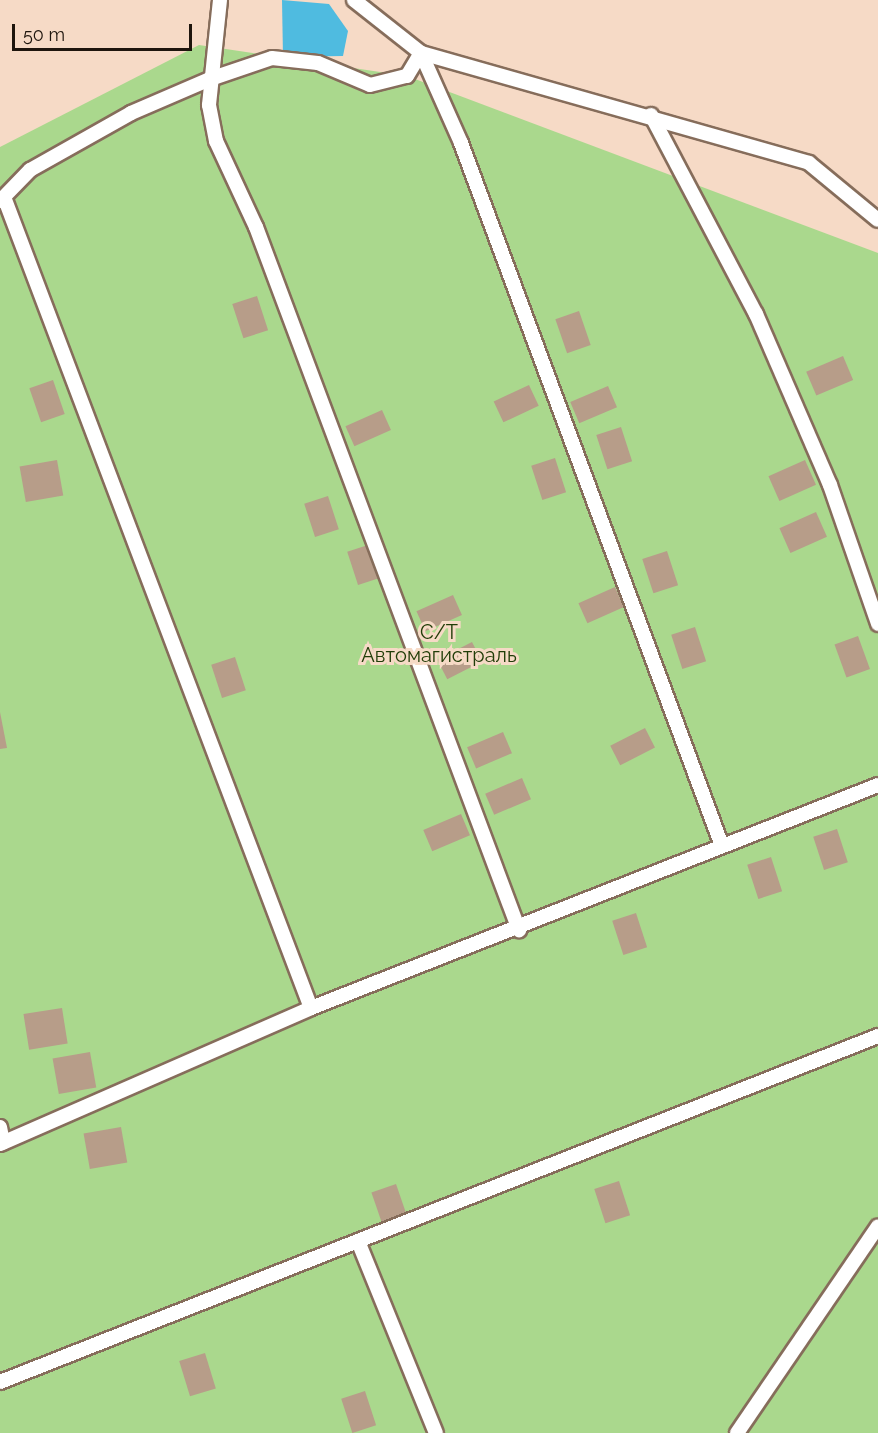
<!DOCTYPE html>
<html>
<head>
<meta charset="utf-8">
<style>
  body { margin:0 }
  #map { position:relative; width:878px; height:1433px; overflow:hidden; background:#f6dac6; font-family:Raleway,sans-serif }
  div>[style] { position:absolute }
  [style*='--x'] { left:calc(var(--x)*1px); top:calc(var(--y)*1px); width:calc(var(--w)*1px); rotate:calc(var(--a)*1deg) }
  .green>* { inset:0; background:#aad88d }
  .water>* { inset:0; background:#4fbbe0 }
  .building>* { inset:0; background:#b79d89; transform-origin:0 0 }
  .roads { filter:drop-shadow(2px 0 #866d5b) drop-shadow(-2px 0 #866d5b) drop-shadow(0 2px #866d5b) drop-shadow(0 -2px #866d5b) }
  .service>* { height:14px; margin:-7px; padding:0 7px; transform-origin:7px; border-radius:7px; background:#fff }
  span { translate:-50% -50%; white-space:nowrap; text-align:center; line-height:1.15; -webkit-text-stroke:6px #f6dac6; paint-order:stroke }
  .park-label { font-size:20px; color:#213d08 }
  .scale { position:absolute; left:12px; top:24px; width:180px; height:27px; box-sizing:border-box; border:3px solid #1e150d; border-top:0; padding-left:8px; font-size:18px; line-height:21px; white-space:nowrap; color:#1e150d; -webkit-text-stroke:4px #f6dac6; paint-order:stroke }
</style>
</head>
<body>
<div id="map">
  <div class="green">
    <div style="clip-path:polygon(199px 45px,407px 76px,878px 253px,878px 1433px,0 1433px,0 147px)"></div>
  </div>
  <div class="water">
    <div style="clip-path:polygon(282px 0,329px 4px,348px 31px,343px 56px,283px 57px)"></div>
  </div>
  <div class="building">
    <div style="left:257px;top:296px;width:36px;height:26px;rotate:72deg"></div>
    <div style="left:579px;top:311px;width:36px;height:25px;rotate:71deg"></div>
    <div style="left:843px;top:356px;width:26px;height:40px;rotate:67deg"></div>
    <div style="left:53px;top:380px;width:36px;height:25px;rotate:71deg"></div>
    <div style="left:529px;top:385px;width:23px;height:39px;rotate:65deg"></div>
    <div style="left:608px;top:386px;width:23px;height:41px;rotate:67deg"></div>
    <div style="left:382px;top:410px;width:22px;height:40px;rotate:66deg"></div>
    <div style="left:621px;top:427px;width:36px;height:26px;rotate:72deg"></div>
    <div style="left:555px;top:458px;width:36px;height:25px;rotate:72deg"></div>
    <div style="left:57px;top:460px;width:36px;height:38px;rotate:80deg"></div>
    <div style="left:805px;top:460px;width:27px;height:40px;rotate:66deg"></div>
    <div style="left:328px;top:496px;width:35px;height:25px;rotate:72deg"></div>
    <div style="left:816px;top:512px;width:27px;height:40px;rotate:66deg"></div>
    <div style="left:371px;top:544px;width:35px;height:25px;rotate:72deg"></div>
    <div style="left:667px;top:551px;width:36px;height:26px;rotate:72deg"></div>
    <div style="left:615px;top:587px;width:22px;height:40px;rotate:66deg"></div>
    <div style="left:453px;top:595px;width:22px;height:40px;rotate:66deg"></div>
    <div style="left:695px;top:627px;width:36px;height:25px;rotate:72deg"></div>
    <div style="left:858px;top:636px;width:35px;height:25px;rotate:70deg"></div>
    <div style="left:472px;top:642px;width:22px;height:39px;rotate:63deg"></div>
    <div style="left:235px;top:657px;width:35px;height:25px;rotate:72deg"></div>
    <div style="clip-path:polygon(0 712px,7px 748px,0 749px)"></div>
    <div style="left:645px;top:728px;width:22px;height:39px;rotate:63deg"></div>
    <div style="left:503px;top:732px;width:23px;height:39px;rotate:67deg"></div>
    <div style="left:522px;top:778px;width:23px;height:40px;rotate:67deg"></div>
    <div style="left:461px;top:814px;width:23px;height:41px;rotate:67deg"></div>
    <div style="left:837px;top:829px;width:35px;height:25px;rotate:72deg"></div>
    <div style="left:771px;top:857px;width:36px;height:25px;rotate:72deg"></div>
    <div style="left:636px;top:913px;width:36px;height:25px;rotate:72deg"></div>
    <div style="left:62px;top:1008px;width:36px;height:39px;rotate:81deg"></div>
    <div style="left:90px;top:1052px;width:36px;height:38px;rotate:80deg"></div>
    <div style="left:121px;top:1127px;width:36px;height:38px;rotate:80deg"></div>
    <div style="left:619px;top:1181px;width:36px;height:26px;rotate:72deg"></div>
    <div style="left:396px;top:1184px;width:36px;height:26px;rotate:71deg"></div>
    <div style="left:205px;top:1353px;width:37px;height:27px;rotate:73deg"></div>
    <div style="left:365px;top:1391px;width:36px;height:25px;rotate:72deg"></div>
  </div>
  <div class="roads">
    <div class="service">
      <div style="--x:220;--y:0;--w:106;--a:96"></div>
      <div style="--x:209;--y:105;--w:37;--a:79"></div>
      <div style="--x:216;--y:141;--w:95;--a:65.1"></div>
      <div style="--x:256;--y:227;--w:751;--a:69.49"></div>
      <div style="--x:354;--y:0;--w:85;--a:38.3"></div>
      <div style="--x:421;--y:53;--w:403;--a:15.8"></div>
      <div style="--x:809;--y:163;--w:89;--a:39.6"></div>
      <div style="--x:651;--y:115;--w:225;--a:62.2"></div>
      <div style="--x:756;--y:314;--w:186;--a:66.6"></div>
      <div style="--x:830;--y:485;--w:147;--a:70.9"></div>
      <div style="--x:4;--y:197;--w:867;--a:69.27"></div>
      <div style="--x:0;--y:201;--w:43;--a:-45.9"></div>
      <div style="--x:30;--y:170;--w:116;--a:-29.4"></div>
      <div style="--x:131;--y:113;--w:86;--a:-23.3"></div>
      <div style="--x:210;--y:79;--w:65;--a:-18.7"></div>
      <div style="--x:272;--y:58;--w:46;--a:6.2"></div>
      <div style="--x:318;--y:63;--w:56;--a:22.9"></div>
      <div style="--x:370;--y:85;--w:38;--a:-14"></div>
      <div style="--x:407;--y:76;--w:27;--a:-59"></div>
      <div style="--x:421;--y:53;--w:98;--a:66"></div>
      <div style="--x:461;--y:143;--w:750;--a:69.63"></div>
      <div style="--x:0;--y:1127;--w:16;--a:79"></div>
      <div style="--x:0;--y:1144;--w:339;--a:-23.6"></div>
      <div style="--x:311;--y:1008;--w:609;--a:-21.47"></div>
      <div style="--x:358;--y:1241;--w:207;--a:67.9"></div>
      <div style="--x:0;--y:1382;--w:944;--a:-21.51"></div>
      <div style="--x:737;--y:1433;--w:250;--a:-55.7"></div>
    </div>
  </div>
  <div class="park-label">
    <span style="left:439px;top:644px">С/Т<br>Автомагистраль</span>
  </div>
  <div class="scale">50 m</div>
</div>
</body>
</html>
